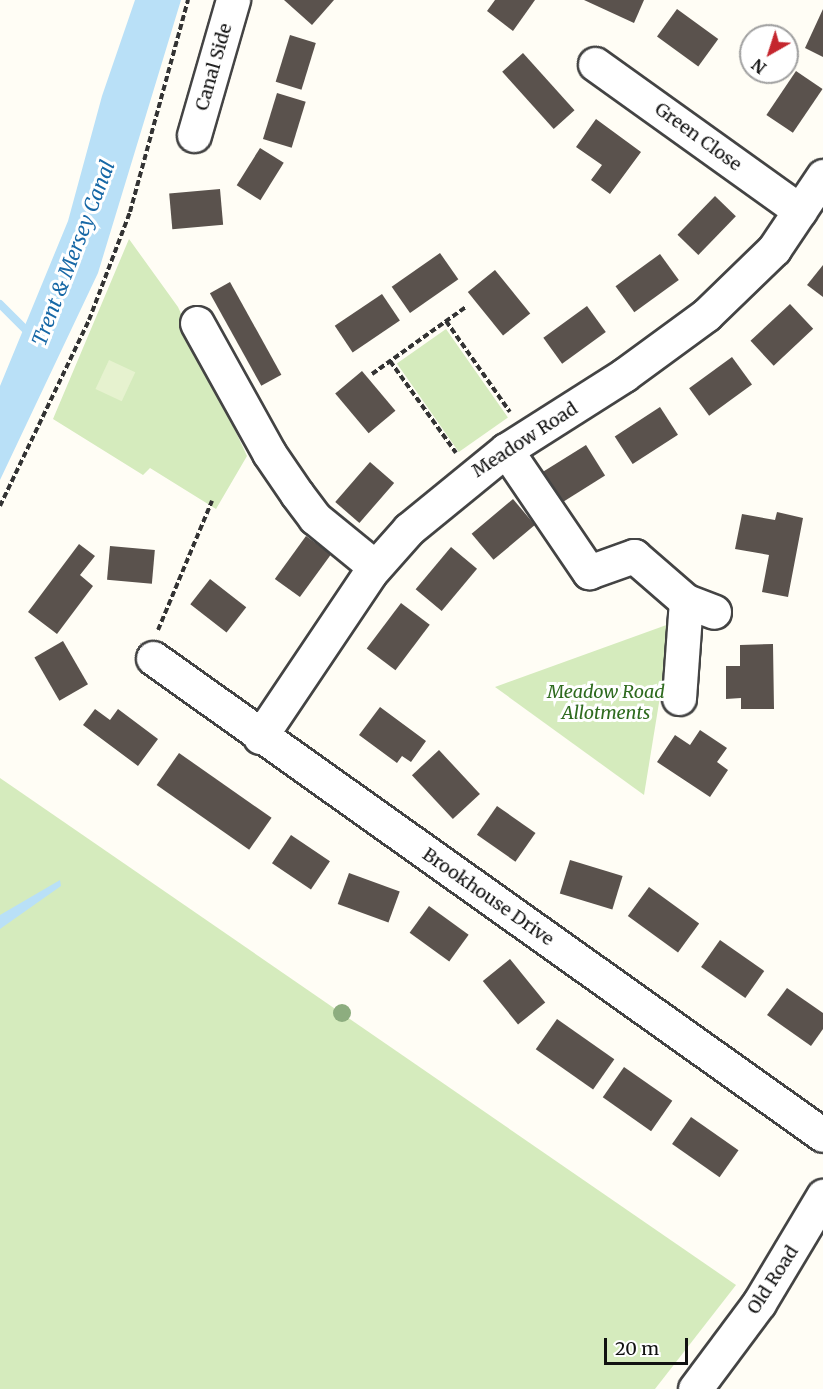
<!DOCTYPE html>
<html>
<head>
<meta charset="utf-8">
<style>
  body { margin:0 }
  #map { position:relative; width:823px; height:1389px; overflow:hidden; background:#fffdf5; font-family:Merriweather,serif }
  div>[style] { position:absolute }
  [style*='--x'] { left:calc(var(--x)*1px); top:calc(var(--y)*1px); width:calc(var(--w)*1px); rotate:calc(var(--a)*1deg) }
  .green>* { inset:0; background:#d5ebbd; transform-origin:0 0 }
  .pitch>* { inset:0; background:#e6f2cf; transform-origin:0 0 }
  .water>* { inset:0; background:#b9e0f7 }
  .stream>* { height:8px; margin:-4px; padding:0 4px; transform-origin:4px; border-radius:4px; background:#b9e0f7 }
  .building>* { inset:0; background:#5a524d; transform-origin:0 0 }
  .path>* { height:4px; margin-top:-2px; transform-origin:0; background:repeating-linear-gradient(90deg,#333 0 6px,transparent 0 9px) }
  .roads { filter:drop-shadow(2px 0 #444) drop-shadow(-2px 0 #444) drop-shadow(0 2px #444) drop-shadow(0 -2px #444) }
  .minor>* { height:33px; margin:-16.5px; padding:0 16.5px; transform-origin:16.5px; border-radius:16.5px; background:#fff }
  .trees>* { width:18px; height:18px; margin:-9px; border-radius:50%; background:#8dad7f }
  span { translate:-50% -50%; white-space:nowrap; text-align:center; line-height:1.15; -webkit-text-stroke:6px #fff; paint-order:stroke }
  .street-label { font-size:18px; color:#111 }
  .park-label { font-size:18px; color:#2f6b1f; font-style:italic }
  .water-label { font-size:20px; color:#1768a6; font-style:italic }
  .north { position:absolute; left:739px; top:24px; width:60px; height:60px; box-sizing:border-box; background:#fff; border:2px solid #a0a0a0; border-radius:50%; rotate:219deg; font-size:16px; font-weight:700; line-height:24px; text-align:center; color:#111 }
  .north::after { content:''; display:block; margin:auto; width:21px; height:27px; background:#c4262e; clip-path:polygon(50% 0,100% 100%,50% 72%,0 100%) }
  .scale { position:absolute; left:604px; top:1338px; width:84px; height:27px; box-sizing:border-box; border:3px solid #111; border-top:0; padding-left:8px; font-size:18px; line-height:21px; white-space:nowrap; color:#111; -webkit-text-stroke:4px #fff; paint-order:stroke }
</style>
</head>
<body>
<div id="map">
  <div class="green">
    <div style="clip-path:polygon(129px 239px,178px 307px,247px 456px,216px 509px,150px 468px,143px 475px,53px 419px)"></div>
    <div style="left:446px;top:329px;width:108px;height:60px;rotate:55deg"></div>
    <div style="clip-path:polygon(672px 623px,644px 795px,495px 687px)"></div>
    <div style="clip-path:polygon(0 778px,736px 1285px,655px 1389px,0 1389px)"></div>
  </div>
  <div class="pitch">
    <div style="left:109px;top:360px;width:29px;height:32px;rotate:25deg"></div>
  </div>
  <div class="water">
    <div style="clip-path:polygon(135px 0,181px 0,98px 273px,0 480px,0 386px,68px 221px,102px 96px)"></div>
    <div style="clip-path:polygon(60px 880px,61px 886px,0 929px,0 915px)"></div>
  </div>
  <div class="stream">
    <div style="--x:0;--y:304;--w:44;--a:45"></div>
  </div>
  <div class="building">
    <div style="clip-path:polygon(284px 0,334px 0,312px 25px)"></div>
    <div style="clip-path:polygon(495px 0,535px 0,513px 31px,487px 11px)"></div>
    <div style="clip-path:polygon(584px 0,644px 0,634px 23px)"></div>
    <div style="left:677px;top:9px;width:51px;height:34px;rotate:36deg"></div>
    <div style="clip-path:polygon(823px 9px,823px 57px,805px 48px)"></div>
    <div style="left:290px;top:35px;width:27px;height:49px;rotate:17deg"></div>
    <div style="left:523px;top:53px;width:77px;height:28px;rotate:48deg"></div>
    <div style="left:796px;top:71px;width:32px;height:53px;rotate:34deg"></div>
    <div style="left:277px;top:93px;width:30px;height:48px;rotate:17deg"></div>
    <div style="clip-path:polygon(596px 119px,641px 152px,610px 194px,591px 180px,602px 165px,576px 147px)"></div>
    <div style="left:260px;top:148px;width:28px;height:44px;rotate:32deg"></div>
    <div style="left:220px;top:189px;width:36px;height:51px;rotate:85deg"></div>
    <div style="left:715px;top:196px;width:29px;height:54px;rotate:44deg"></div>
    <div style="left:440px;top:253px;width:32px;height:59px;rotate:55deg"></div>
    <div style="left:660px;top:254px;width:32px;height:55px;rotate:54deg"></div>
    <div style="clip-path:polygon(823px 265px,823px 297px,807px 285px)"></div>
    <div style="left:495px;top:270px;width:56px;height:35px;rotate:51deg"></div>
    <div style="left:230px;top:282px;width:106px;height:23px;rotate:61deg"></div>
    <div style="left:382px;top:294px;width:32px;height:57px;rotate:56deg"></div>
    <div style="left:790px;top:304px;width:34px;height:54px;rotate:47deg"></div>
    <div style="left:587px;top:306px;width:32px;height:54px;rotate:54deg"></div>
    <div style="left:732px;top:357px;width:34px;height:53px;rotate:54deg"></div>
    <div style="left:362px;top:371px;width:52px;height:35px;rotate:50deg"></div>
    <div style="left:660px;top:407px;width:33px;height:54px;rotate:57deg"></div>
    <div style="left:586px;top:445px;width:36px;height:54px;rotate:58deg"></div>
    <div style="left:370px;top:462px;width:32px;height:53px;rotate:41deg"></div>
    <div style="left:513px;top:499px;width:34px;height:54px;rotate:50deg"></div>
    <div style="clip-path:polygon(777px 512px,803px 518px,788px 597px,762px 592px,769px 555px,735px 549px,742px 514px,775px 520px)"></div>
    <div style="left:306px;top:536px;width:31px;height:53px;rotate:36deg"></div>
    <div style="clip-path:polygon(79px 544px,95px 556px,80px 575px,93px 586px,57px 634px,28px 612px)"></div>
    <div style="left:110px;top:546px;width:45px;height:34px;rotate:5deg"></div>
    <div style="left:451px;top:547px;width:34px;height:55px;rotate:40deg"></div>
    <div style="left:210px;top:579px;width:46px;height:32px;rotate:38deg"></div>
    <div style="left:401px;top:603px;width:36px;height:57px;rotate:37deg"></div>
    <div style="left:63px;top:641px;width:50px;height:33px;rotate:60deg"></div>
    <div style="clip-path:polygon(773px 644px,774px 709px,741px 709px,741px 698px,726px 699px,726px 666px,740px 666px,740px 645px)"></div>
    <div style="clip-path:polygon(380px 707px,426px 741px,411px 762px,402px 756px,397px 763px,359px 735px)"></div>
    <div style="clip-path:polygon(95px 709px,110px 720px,118px 709px,158px 739px,138px 766px,83px 725px)"></div>
    <div style="clip-path:polygon(700px 730px,727px 748px,717px 762px,728px 770px,710px 797px,657px 762px,675px 735px,690px 745px)"></div>
    <div style="left:439px;top:750px;width:60px;height:37px;rotate:47deg"></div>
    <div style="left:179px;top:753px;width:113px;height:39px;rotate:35deg"></div>
    <div style="left:497px;top:806px;width:47px;height:35px;rotate:35deg"></div>
    <div style="left:291px;top:835px;width:47px;height:34px;rotate:34deg"></div>
    <div style="left:570px;top:860px;width:55px;height:35px;rotate:17deg"></div>
    <div style="left:349px;top:873px;width:54px;height:33px;rotate:20deg"></div>
    <div style="left:649px;top:887px;width:62px;height:36px;rotate:36deg"></div>
    <div style="left:429px;top:906px;width:49px;height:33px;rotate:36deg"></div>
    <div style="left:720px;top:940px;width:54px;height:33px;rotate:35deg"></div>
    <div style="left:510px;top:959px;width:56px;height:35px;rotate:51deg"></div>
    <div style="clip-path:polygon(787px 988px,823px 1013px,823px 1029px,811px 1046px,767px 1015px)"></div>
    <div style="left:557px;top:1019px;width:70px;height:37px;rotate:35deg"></div>
    <div style="left:624px;top:1067px;width:59px;height:37px;rotate:35deg"></div>
    <div style="left:691px;top:1117px;width:58px;height:33px;rotate:35deg"></div>
  </div>
  <div class="path">
    <div style="--x:446;--y:321;--w:111;--a:54.9"></div>
    <div style="--x:390;--y:361;--w:113;--a:54.3"></div>
    <div style="--x:372;--y:374;--w:115;--a:-35.5"></div>
    <div style="--x:0;--y:506;--w:206;--a:-64.4"></div>
    <div style="--x:89;--y:320;--w:116;--a:-69.2"></div>
    <div style="--x:130;--y:212;--w:220;--a:-74.7"></div>
    <div style="--x:158;--y:630;--w:140;--a:-67.3"></div>
  </div>
  <div class="roads">
    <div class="minor">
      <div style="--x:595;--y:64;--w:252;--a:35.6"></div>
      <div style="--x:194;--y:135;--w:141;--a:-73.9"></div>
      <div style="--x:197;--y:323;--w:149;--a:61"></div>
      <div style="--x:269;--y:453;--w:50;--a:55.7"></div>
      <div style="--x:297;--y:494;--w:30;--a:53"></div>
      <div style="--x:315;--y:518;--w:77;--a:39.2"></div>
      <div style="--x:506;--y:450;--w:148;--a:55.8"></div>
      <div style="--x:589;--y:572;--w:48;--a:-19.6"></div>
      <div style="--x:634;--y:556;--w:69;--a:40.9"></div>
      <div style="--x:686;--y:601;--w:30;--a:21"></div>
      <div style="--x:153;--y:658;--w:822;--a:35.45"></div>
      <div style="--x:679;--y:698;--w:97;--a:-85.9"></div>
      <div style="--x:260;--y:737;--w:197;--a:-56.1"></div>
      <div style="--x:370;--y:573;--w:59;--a:-48.4"></div>
      <div style="--x:409;--y:529;--w:125;--a:-39.2"></div>
      <div style="--x:506;--y:450;--w:140;--a:-32.4"></div>
      <div style="--x:624;--y:375;--w:102;--a:-36.2"></div>
      <div style="--x:706;--y:315;--w:95;--a:-44.1"></div>
      <div style="--x:774;--y:249;--w:88;--a:-56.1"></div>
      <div style="--x:695;--y:1389;--w:107;--a:-53.3"></div>
      <div style="--x:759;--y:1303;--w:125;--a:-59.1"></div>
    </div>
  </div>
  <div class="trees">
    <div style="left:342px;top:1013px"></div>
  </div>
  <div class="street-label">
    <span style="left:214px;top:67px;rotate:-74deg">Canal Side</span>
    <span style="left:698px;top:137px;rotate:36deg">Green Close</span>
    <span style="left:525px;top:440px;rotate:-33deg">Meadow Road</span>
    <span style="left:488px;top:897px;rotate:35deg">Brookhouse Drive</span>
    <span style="left:773px;top:1280px;rotate:-57deg">Old Road</span>
  </div>
  <div class="park-label">
    <span style="left:606px;top:703px">Meadow Road<br>Allotments</span>
  </div>
  <div class="water-label">
    <span style="left:73px;top:253px;rotate:-69deg">Trent &amp; Mersey Canal</span>
  </div>
  <div class="north">N</div>
  <div class="scale">20 m</div>
</div>
</body>
</html>
